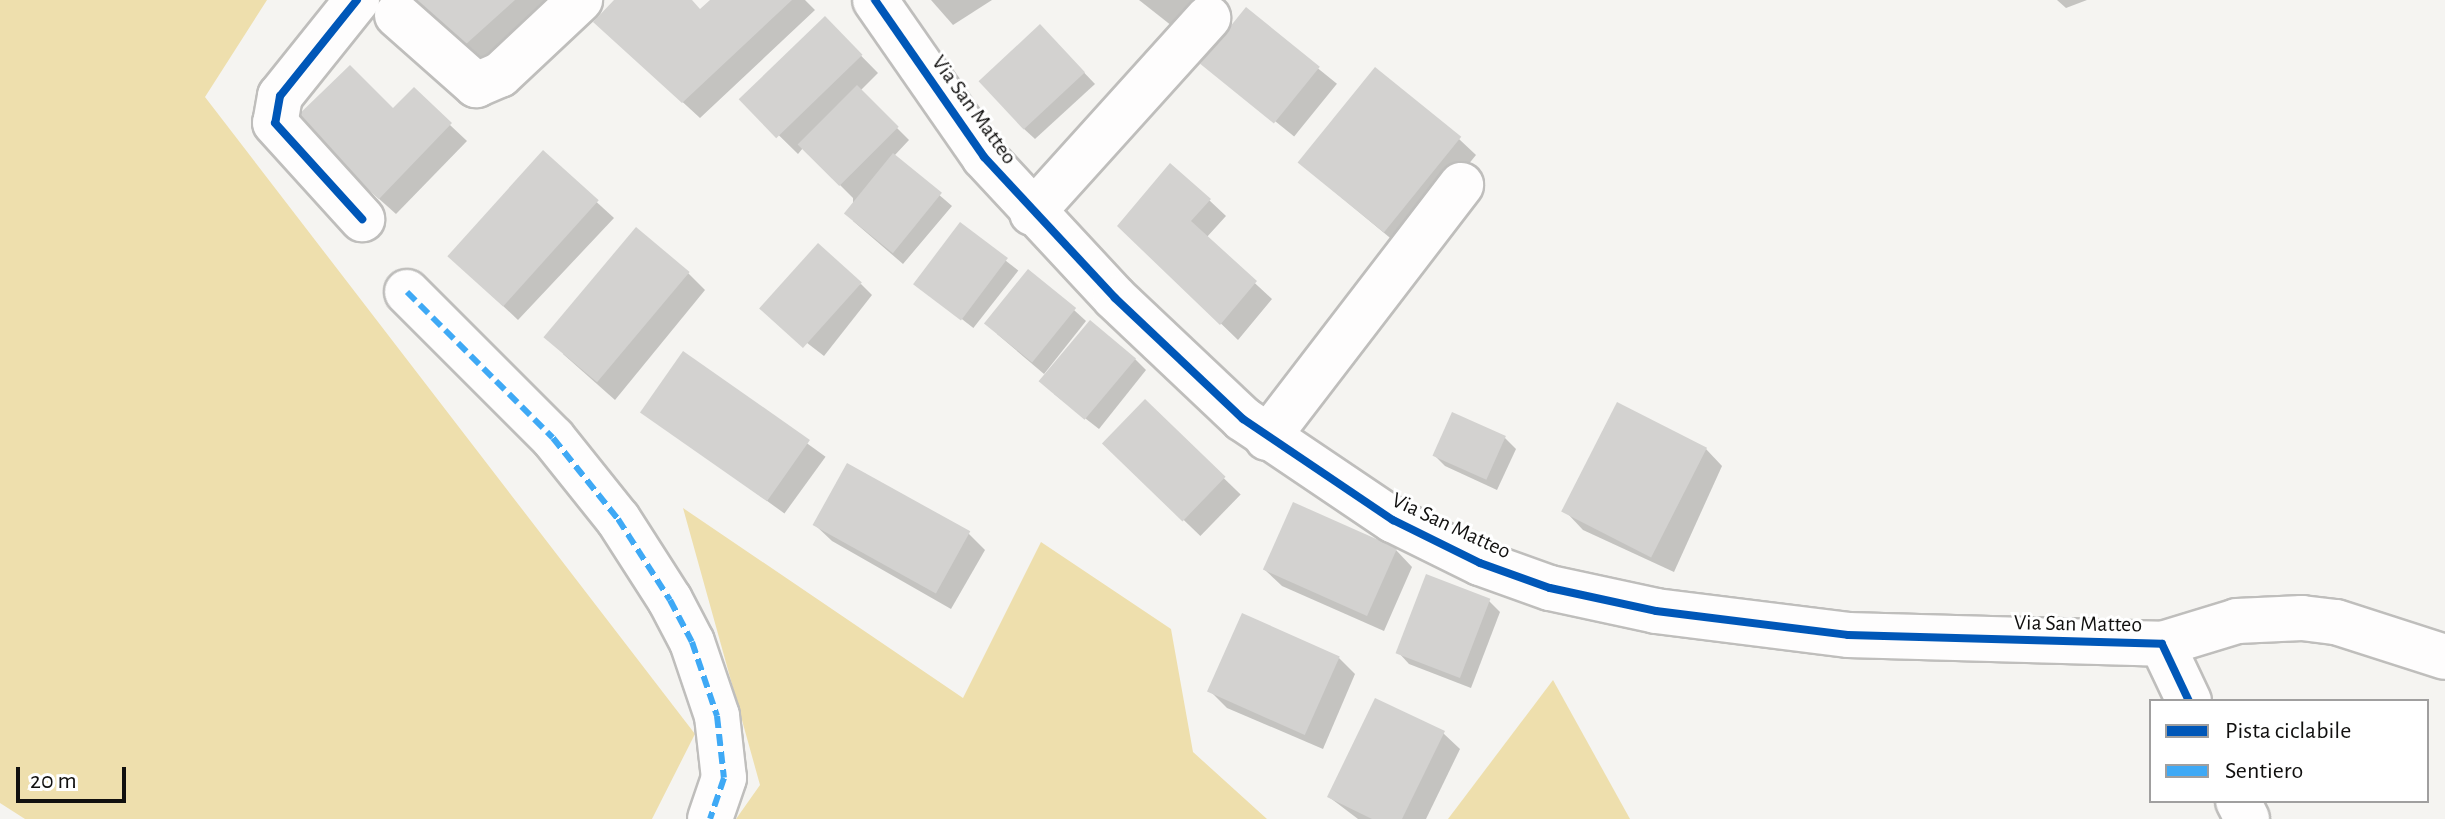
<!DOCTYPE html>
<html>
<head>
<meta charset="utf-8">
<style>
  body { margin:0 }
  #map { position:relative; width:2445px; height:819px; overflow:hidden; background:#f5f4f1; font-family:"Alegreya Sans",sans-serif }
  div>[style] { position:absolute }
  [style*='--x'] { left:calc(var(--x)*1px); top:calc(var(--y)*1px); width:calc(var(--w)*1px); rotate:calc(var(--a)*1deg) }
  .green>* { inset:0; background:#eedfad }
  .shadow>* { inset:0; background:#0003; transform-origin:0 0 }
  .building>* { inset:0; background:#d3d2d0; transform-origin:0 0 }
  .roads { filter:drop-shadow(2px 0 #bfbebc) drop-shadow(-2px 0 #bfbebc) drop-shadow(0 2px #bfbebc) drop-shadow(0 -2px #bfbebc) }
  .minor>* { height:44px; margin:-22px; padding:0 22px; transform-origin:22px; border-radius:22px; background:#fefdfd }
  .quiet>* { height:6px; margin-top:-3px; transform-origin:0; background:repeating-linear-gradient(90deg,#3fa9f5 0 12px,transparent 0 18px) }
  .cycleway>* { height:8px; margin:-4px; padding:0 4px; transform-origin:4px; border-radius:4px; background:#0057b8 }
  span { translate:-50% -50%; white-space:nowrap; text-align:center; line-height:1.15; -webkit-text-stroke:6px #fff; paint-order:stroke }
  .street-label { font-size:22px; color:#11100f }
  .legend { position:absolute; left:2149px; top:699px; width:280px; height:104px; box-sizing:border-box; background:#fff; border:2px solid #a09f9f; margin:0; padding:10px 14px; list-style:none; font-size:24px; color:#11100f }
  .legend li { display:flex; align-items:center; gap:16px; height:40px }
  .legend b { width:40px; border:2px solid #a09f9f }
  .scale { position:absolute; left:16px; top:767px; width:110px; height:36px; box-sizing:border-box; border:4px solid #11100f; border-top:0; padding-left:10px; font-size:24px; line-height:28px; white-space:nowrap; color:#11100f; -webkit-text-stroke:6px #fff; paint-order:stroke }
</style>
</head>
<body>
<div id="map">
  <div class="green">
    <div style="clip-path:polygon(0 0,267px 0,205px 97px,695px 734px,652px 819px,25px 819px,0 803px)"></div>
    <div style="clip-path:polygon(683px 508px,963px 698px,1041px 542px,1171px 629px,1193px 752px,1267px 819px,736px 819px,760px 785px)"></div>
    <div style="clip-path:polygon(1553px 680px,1630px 819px,1448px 819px)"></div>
  </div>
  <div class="shadow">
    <div style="clip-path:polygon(411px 0,557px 0,477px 73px)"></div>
    <div style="clip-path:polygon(617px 0,690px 0,700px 11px,713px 0,805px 0,815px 10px,700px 118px,613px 38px)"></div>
    <div style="clip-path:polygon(931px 0,992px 0,953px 25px)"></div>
    <div style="clip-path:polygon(1139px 0,1192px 0,1172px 26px)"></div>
    <div style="clip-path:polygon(2057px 0,2087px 0,2066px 8px)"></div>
    <div style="left:1246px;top:10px;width:117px;height:68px;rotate:39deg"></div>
    <div style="clip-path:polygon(825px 19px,878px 73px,860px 91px,909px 140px,894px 156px,952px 206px,903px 264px,853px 221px,853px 198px,803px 148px,798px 154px,743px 100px)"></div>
    <div style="clip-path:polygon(1051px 38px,1095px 84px,1035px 139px,1023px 128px)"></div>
    <div style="clip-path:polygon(393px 111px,450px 125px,467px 141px,396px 214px,311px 138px)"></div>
    <div style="clip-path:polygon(1459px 139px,1476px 155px,1401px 247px,1300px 163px)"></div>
    <div style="clip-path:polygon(543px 153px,614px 218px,518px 320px,468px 273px)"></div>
    <div style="clip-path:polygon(1209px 200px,1226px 216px,1206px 238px,1272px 299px,1238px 340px,1120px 226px)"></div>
    <div style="left:960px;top:225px;width:74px;height:73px;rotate:38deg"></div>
    <div style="clip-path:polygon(688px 273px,705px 290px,615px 400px,563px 354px)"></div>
    <div style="clip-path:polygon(861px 284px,872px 295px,824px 356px,767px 312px)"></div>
    <div style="clip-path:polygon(1074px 310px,1086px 321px,1044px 374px,997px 334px)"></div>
    <div style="left:684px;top:354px;width:175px;height:70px;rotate:36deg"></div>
    <div style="clip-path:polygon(1135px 359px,1146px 370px,1099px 429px,1054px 394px)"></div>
    <div style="left:1145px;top:402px;width:133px;height:58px;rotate:44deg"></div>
    <div style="clip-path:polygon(1505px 438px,1516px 449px,1497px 490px,1445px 466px,1434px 455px)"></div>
    <div style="clip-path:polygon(1706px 449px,1722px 466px,1674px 572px,1583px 530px,1567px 513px)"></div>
    <div style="clip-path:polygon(815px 525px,969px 534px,985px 550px,951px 609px,832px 541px)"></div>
    <div style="clip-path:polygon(1396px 550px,1412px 567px,1384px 631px,1282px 586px,1265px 570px)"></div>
    <div style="clip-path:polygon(1489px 601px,1500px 612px,1471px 688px,1409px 664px,1398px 652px)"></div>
    <div style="clip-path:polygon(1339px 658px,1355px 674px,1323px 749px,1227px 708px,1210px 691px)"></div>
    <div style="clip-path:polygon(1443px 733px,1460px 749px,1426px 819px,1358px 819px,1329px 797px)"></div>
  </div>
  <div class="building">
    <div style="clip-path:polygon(408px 0,515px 0,455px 54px)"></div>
    <div style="clip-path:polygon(614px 0,692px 0,700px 9px,710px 0,792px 0,682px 103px,593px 22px)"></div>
    <div style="left:1246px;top:7px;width:95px;height:73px;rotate:39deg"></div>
    <div style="left:825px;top:16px;width:54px;height:120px;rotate:46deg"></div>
    <div style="left:1040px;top:24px;width:66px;height:84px;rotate:47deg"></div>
    <div style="clip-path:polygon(350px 65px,393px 108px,414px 87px,452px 123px,379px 199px,292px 121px)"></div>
    <div style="left:1375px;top:67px;width:111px;height:123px;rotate:39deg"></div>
    <div style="left:857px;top:85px;width:59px;height:84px;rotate:45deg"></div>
    <div style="left:543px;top:150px;width:75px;height:143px;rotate:42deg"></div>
    <div style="left:893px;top:153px;width:63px;height:78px;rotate:39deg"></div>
    <div style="clip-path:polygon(1170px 163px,1211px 199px,1191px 221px,1257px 281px,1220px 325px,1117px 226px)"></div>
    <div style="left:960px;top:222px;width:60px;height:78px;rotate:37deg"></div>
    <div style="left:636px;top:227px;width:70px;height:144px;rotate:40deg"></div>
    <div style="left:818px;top:243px;width:59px;height:88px;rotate:42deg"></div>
    <div style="left:1028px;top:269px;width:62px;height:70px;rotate:39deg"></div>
    <div style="left:1090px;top:320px;width:60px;height:80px;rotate:40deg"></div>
    <div style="left:683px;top:351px;width:155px;height:75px;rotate:35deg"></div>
    <div style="left:1145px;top:399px;width:112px;height:62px;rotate:44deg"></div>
    <div style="left:1617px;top:402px;width:101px;height:123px;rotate:27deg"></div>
    <div style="left:1452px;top:412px;width:59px;height:48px;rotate:24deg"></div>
    <div style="left:847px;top:463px;width:141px;height:71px;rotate:29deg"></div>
    <div style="left:1293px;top:502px;width:114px;height:74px;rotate:24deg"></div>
    <div style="left:1426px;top:574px;width:69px;height:85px;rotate:21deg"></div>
    <div style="left:1242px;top:613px;width:107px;height:86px;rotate:24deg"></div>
    <div style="clip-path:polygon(1375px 698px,1445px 731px,1402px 819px,1372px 819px,1327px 797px)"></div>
  </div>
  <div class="roads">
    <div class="minor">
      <div style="--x:357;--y:0;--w:123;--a:128.7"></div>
      <div style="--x:280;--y:96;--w:27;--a:100"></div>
      <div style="--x:275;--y:123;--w:130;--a:47.8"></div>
      <div style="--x:875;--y:0;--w:191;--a:55.2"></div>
      <div style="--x:984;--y:157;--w:192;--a:47.1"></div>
      <div style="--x:1115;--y:298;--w:176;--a:43.4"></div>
      <div style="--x:1243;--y:419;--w:181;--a:34"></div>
      <div style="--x:1393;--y:520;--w:97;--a:26.3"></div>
      <div style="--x:1480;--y:563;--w:74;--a:19.7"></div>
      <div style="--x:1550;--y:588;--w:108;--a:12.2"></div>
      <div style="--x:1656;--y:611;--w:193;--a:7.1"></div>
      <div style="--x:1848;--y:635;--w:314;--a:1.6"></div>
      <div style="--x:2162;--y:644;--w:63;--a:64.7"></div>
      <div style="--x:397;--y:15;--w:106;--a:41.5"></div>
      <div style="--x:476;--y:85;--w:26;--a:-23"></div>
      <div style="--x:500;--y:75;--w:110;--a:-43.2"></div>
      <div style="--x:1032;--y:213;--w:263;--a:-47.9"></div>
      <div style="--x:407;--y:292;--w:206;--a:45"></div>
      <div style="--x:553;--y:438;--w:104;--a:51.3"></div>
      <div style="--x:618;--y:519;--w:96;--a:57.3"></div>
      <div style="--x:670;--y:600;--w:47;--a:62.4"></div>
      <div style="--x:692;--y:642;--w:78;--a:71.3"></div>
      <div style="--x:717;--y:716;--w:62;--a:83.6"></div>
      <div style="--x:724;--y:778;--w:43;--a:108.9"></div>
      <div style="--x:1267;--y:438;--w:319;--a:-52.5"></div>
      <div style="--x:2162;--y:644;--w:78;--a:-17"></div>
      <div style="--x:2237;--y:621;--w:65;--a:-2.6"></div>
      <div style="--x:2302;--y:618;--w:34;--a:7"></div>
      <div style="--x:2336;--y:622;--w:114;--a:17.8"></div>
      <div style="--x:2238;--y:801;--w:20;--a:63"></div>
    </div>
  </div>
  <div class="quiet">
    <div style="--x:407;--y:292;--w:206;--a:45"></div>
    <div style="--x:553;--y:438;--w:104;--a:51.3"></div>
    <div style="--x:618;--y:519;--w:96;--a:57.3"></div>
    <div style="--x:670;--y:600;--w:47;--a:62.4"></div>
    <div style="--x:692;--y:642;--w:78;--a:71.3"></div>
    <div style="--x:717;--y:716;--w:62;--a:83.6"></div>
    <div style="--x:724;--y:778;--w:43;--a:108.9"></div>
  </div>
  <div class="cycleway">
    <div style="--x:357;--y:0;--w:123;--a:128.7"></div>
    <div style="--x:280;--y:96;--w:27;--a:100"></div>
    <div style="--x:275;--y:123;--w:130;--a:47.8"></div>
    <div style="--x:875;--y:0;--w:191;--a:55.2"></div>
    <div style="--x:984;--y:157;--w:192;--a:47.1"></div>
    <div style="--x:1115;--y:298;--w:176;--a:43.4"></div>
    <div style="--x:1243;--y:419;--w:181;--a:34"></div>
    <div style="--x:1393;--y:520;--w:97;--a:26.3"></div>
    <div style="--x:1480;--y:563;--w:74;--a:19.7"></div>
    <div style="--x:1550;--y:588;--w:108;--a:12.2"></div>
    <div style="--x:1656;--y:611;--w:193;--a:7.1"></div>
    <div style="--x:1848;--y:635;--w:314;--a:1.6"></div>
    <div style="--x:2162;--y:644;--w:63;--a:64.7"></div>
  </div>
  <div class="street-label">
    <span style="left:974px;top:110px;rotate:54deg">Via San Matteo</span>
    <span style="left:1451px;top:526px;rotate:25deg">Via San Matteo</span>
    <span style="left:2078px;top:624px;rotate:1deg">Via San Matteo</span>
  </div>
  <ul class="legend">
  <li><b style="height:10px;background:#0057b8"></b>Pista ciclabile</li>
  <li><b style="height:10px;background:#3fa9f5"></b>Sentiero</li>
  </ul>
  <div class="scale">20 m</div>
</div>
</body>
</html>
